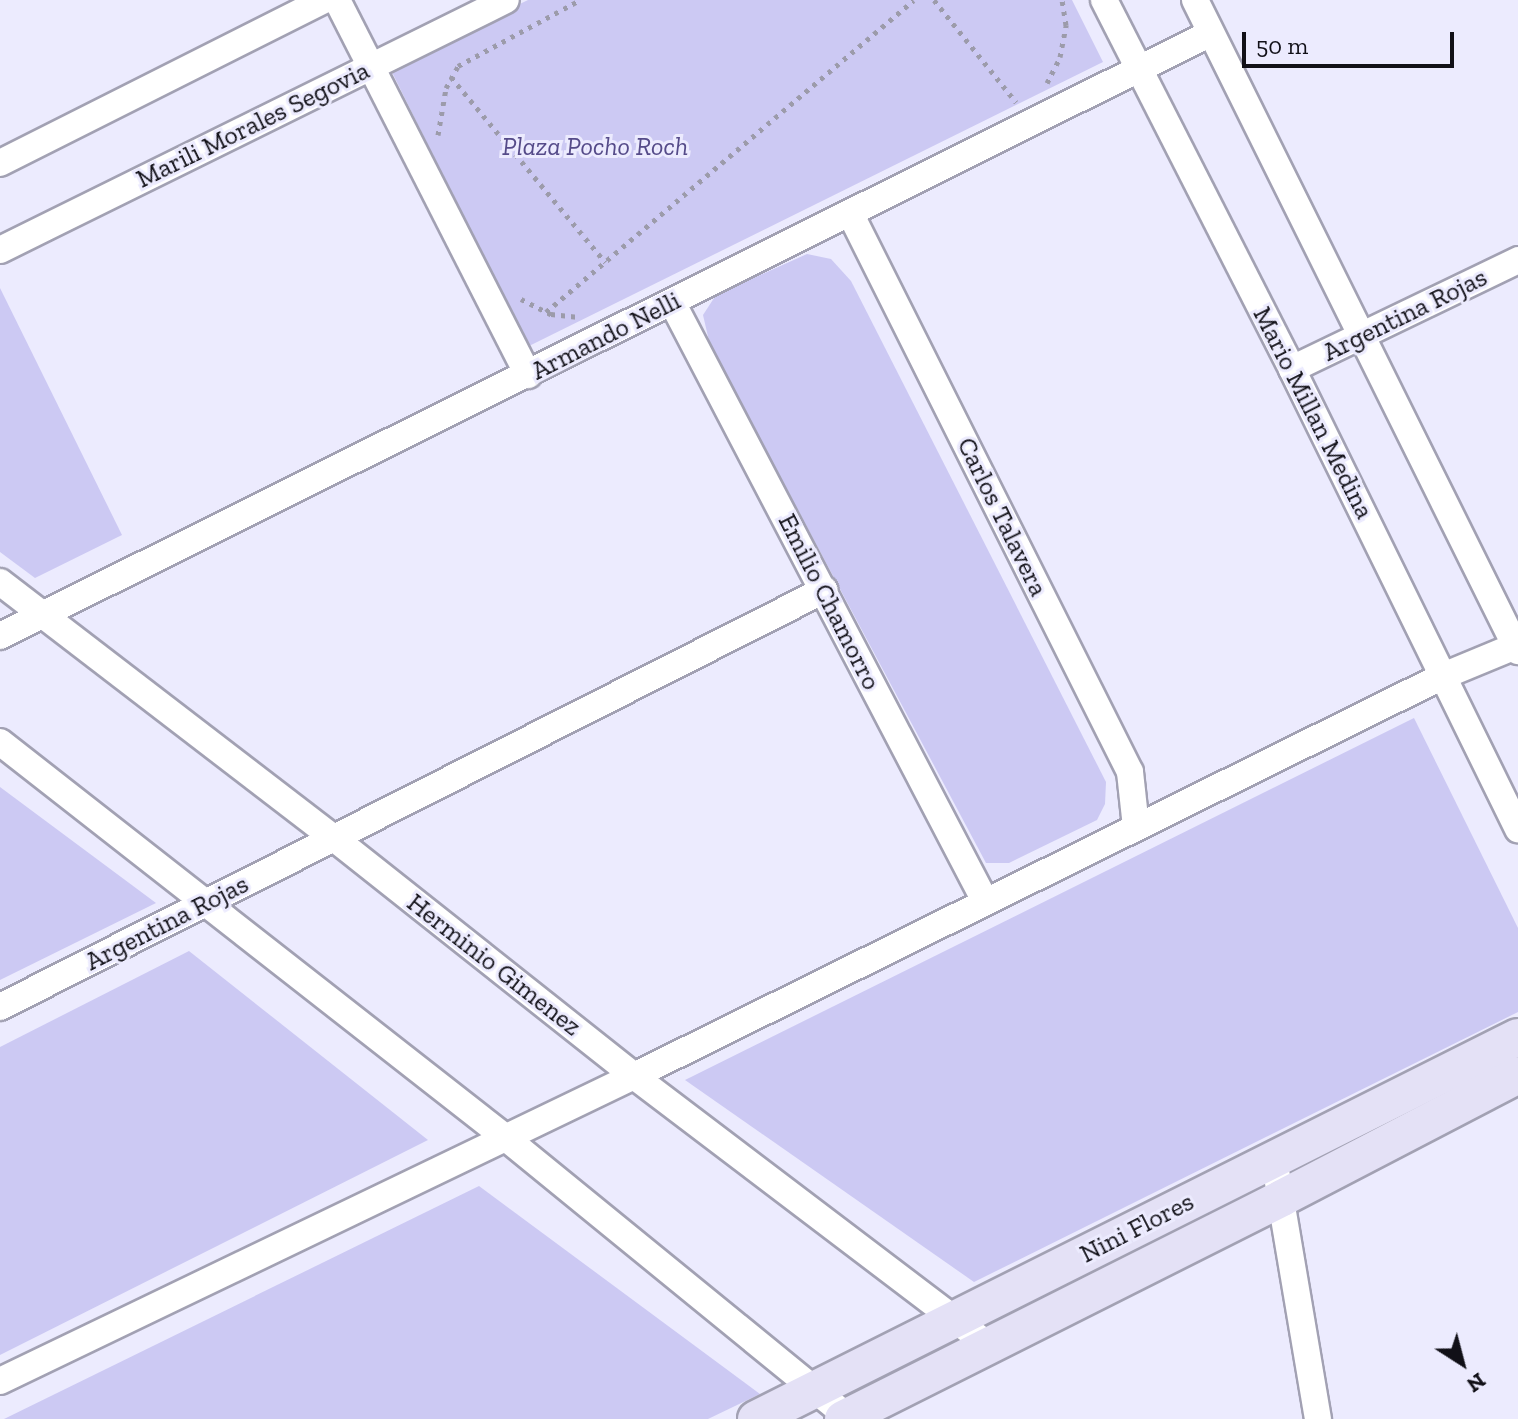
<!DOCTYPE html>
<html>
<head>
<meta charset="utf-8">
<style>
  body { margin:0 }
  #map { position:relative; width:1518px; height:1419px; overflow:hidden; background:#ecebfe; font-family:"Zilla Slab",serif }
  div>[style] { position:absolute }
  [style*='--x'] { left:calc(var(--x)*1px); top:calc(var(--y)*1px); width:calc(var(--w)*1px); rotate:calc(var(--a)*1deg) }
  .green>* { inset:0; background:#ccc9f3 }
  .path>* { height:5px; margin-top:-2.5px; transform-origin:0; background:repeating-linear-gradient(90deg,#9c9baa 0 4px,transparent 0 10px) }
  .roads { filter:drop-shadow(2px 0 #a2a1b3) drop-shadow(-2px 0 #a2a1b3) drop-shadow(0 2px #a2a1b3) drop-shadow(0 -2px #a2a1b3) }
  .street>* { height:26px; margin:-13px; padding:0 13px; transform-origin:13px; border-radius:13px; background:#fff }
  .secondary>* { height:36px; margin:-18px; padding:0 18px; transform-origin:18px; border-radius:18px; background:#e4e1f6 }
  span { translate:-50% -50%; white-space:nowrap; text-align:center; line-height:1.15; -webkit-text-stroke:6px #ecebfe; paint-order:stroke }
  .street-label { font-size:26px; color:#111017 }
  .park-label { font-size:26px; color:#554b89; font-style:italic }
  .north { position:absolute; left:1422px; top:1323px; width:80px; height:80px; -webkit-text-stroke:6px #ecebfe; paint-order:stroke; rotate:144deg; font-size:22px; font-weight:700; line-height:32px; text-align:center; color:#111017 }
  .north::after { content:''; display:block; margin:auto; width:28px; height:36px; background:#111017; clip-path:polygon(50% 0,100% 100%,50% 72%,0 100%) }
  .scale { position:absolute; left:1242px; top:32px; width:212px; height:36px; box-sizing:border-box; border:4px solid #111017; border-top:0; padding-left:10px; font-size:24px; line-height:28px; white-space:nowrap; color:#111017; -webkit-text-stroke:6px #ecebfe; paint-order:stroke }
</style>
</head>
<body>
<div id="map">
  <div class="green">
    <div style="clip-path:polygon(528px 0,1072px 0,1103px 62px,527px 347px,390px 68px)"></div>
    <div style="clip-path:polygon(807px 254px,831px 259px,851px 281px,1106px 782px,1105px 804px,1097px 820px,1009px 863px,986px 863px,710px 345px,703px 315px,716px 295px)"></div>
    <div style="clip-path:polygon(0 288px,122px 535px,35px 578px,0 552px)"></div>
    <div style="clip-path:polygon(1414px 718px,1518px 928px,1518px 1012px,974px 1282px,685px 1080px)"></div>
    <div style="clip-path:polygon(0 787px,156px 903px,0 980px)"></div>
    <div style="clip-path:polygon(189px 951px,428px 1140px,0 1355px,0 1047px)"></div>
    <div style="clip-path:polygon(479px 1186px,760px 1394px,708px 1419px,4px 1419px)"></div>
  </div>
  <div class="path">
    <div style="--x:934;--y:0;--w:131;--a:51.2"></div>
    <div style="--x:451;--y:77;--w:241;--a:50.2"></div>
    <div style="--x:1047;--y:83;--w:29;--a:-63"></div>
    <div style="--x:1060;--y:57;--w:33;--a:-79"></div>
    <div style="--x:1066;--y:25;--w:25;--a:-99"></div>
    <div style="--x:438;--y:135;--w:48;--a:-80.3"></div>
    <div style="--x:446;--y:88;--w:25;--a:-61"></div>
    <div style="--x:458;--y:66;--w:139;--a:-28.4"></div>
    <div style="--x:521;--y:299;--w:34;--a:27"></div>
    <div style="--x:551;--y:314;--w:28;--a:6"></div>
    <div style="--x:546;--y:312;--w:482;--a:-40.3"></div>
  </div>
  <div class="roads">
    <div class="street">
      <div style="--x:337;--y:0;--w:421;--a:63"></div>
      <div style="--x:1104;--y:0;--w:414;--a:63"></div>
      <div style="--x:1292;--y:369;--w:513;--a:63.83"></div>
      <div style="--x:1195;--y:0;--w:727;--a:63.61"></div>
      <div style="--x:0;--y:163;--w:363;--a:-26.7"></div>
      <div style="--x:850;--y:213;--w:625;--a:63.39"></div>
      <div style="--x:1130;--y:772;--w:55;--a:83.8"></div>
      <div style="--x:0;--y:250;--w:564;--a:-26.29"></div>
      <div style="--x:672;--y:302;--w:676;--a:62.41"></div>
      <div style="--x:1292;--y:369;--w:251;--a:-25.7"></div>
      <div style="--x:0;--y:582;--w:421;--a:37.5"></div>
      <div style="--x:334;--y:838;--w:383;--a:38.4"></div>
      <div style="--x:634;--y:1076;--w:445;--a:37.2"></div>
      <div style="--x:0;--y:636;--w:1353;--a:-26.47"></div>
      <div style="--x:0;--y:742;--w:643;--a:38.05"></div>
      <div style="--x:506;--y:1138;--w:441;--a:39.2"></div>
      <div style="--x:0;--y:1007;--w:924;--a:-26.84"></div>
      <div style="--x:1274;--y:1159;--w:264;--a:80.4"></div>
      <div style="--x:0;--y:1381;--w:704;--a:-25.69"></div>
      <div style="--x:634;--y:1076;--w:902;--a:-26.31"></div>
      <div style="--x:1443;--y:676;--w:81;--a:-22.5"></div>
    </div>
    <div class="secondary">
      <div style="--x:756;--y:1419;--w:852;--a:-26.63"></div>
      <div style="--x:843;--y:1419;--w:491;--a:-26.7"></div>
      <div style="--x:1282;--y:1198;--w:266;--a:-27.5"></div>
    </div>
  </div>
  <div class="street-label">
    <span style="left:253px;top:125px;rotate:-26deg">Marili Morales Segovia</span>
    <span style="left:1405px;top:315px;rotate:-26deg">Argentina Rojas</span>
    <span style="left:606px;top:336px;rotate:-27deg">Armando Nelli</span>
    <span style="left:1313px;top:413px;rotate:63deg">Mario Millan Medina</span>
    <span style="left:1002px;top:517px;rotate:64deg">Carlos Talavera</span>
    <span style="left:829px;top:602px;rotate:63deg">Emilio Chamorro</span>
    <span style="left:167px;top:923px;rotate:-27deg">Argentina Rojas</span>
    <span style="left:494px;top:965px;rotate:38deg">Herminio Gimenez</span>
    <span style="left:1137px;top:1228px;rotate:-27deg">Nini Flores</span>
  </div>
  <div class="park-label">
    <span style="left:595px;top:147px">Plaza Pocho Roch</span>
  </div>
  <div class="north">N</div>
  <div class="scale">50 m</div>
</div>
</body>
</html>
